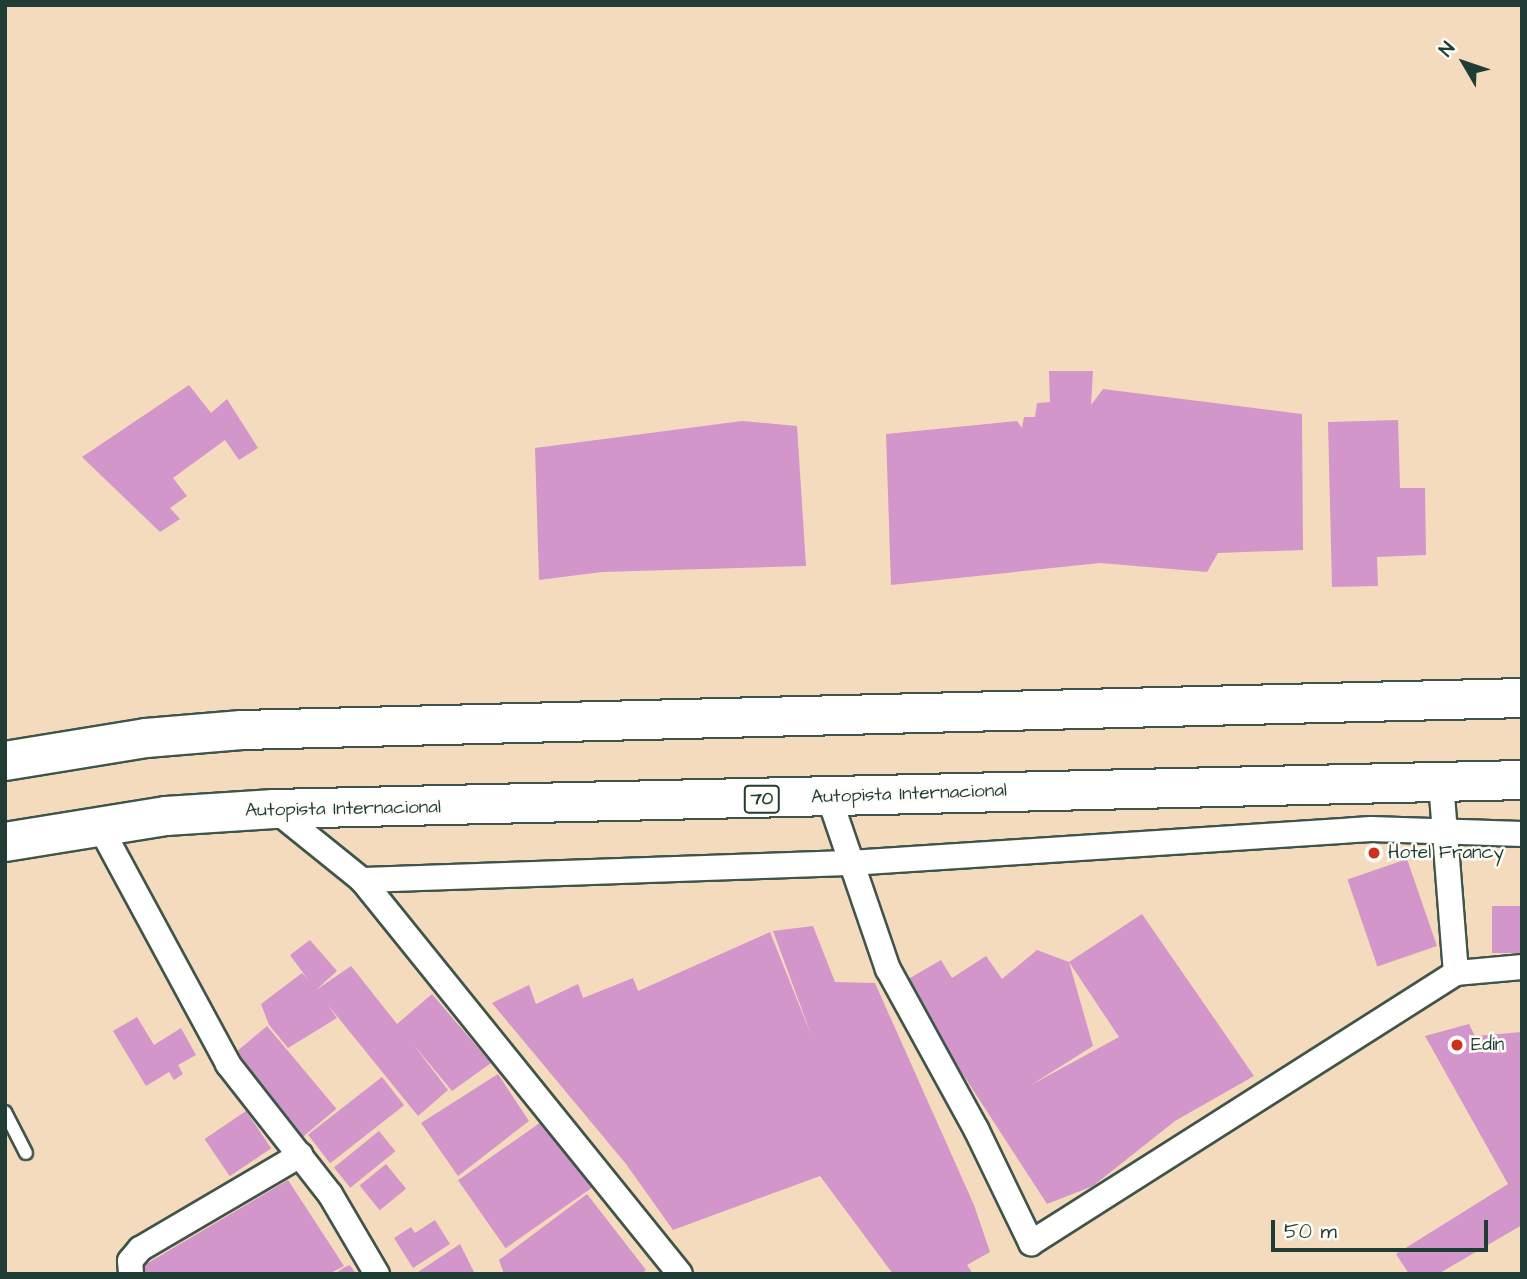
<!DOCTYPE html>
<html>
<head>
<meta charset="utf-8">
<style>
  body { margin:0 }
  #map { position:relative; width:1527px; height:1279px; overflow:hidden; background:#f4dbbd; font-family:"Architects Daughter",sans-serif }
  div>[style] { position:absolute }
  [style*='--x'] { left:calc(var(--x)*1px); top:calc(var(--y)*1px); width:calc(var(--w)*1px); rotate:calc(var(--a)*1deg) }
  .building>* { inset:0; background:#d396ca; transform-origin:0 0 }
  .roads { filter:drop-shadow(2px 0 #3f5549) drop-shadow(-2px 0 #3f5549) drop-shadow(0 2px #3f5549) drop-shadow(0 -2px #3f5549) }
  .lane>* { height:12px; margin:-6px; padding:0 6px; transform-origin:6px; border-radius:6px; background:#fff }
  .street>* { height:24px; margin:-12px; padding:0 12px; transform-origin:12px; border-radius:12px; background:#fff }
  .highway>* { height:38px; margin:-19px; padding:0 19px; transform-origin:19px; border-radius:19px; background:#fff }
  .dots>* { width:19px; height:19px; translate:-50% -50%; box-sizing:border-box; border:4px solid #fdfcf7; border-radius:50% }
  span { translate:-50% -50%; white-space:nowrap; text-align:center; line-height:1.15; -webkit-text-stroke:5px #fdfcf7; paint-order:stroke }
  .shield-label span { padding:2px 5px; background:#fdfcf7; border:2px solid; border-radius:5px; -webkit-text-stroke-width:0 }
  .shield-label { font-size:18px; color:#1f3d34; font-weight:700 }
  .street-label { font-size:19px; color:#1f3d34 }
  .poi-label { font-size:19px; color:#1f3d34 }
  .left { translate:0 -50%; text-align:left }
  .frame { position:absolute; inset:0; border:7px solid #1f3d34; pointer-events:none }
  .north { position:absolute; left:1429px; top:28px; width:70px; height:70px; -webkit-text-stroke:5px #fdfcf7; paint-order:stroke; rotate:309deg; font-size:19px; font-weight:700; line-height:28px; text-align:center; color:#1f3d34 }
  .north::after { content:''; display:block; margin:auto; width:24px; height:32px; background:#1f3d34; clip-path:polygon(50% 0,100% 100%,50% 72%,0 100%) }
  .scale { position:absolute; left:1271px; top:1220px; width:217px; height:32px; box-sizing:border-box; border:4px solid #1f3d34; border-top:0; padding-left:9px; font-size:21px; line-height:24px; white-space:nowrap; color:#1f3d34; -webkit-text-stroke:5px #fdfcf7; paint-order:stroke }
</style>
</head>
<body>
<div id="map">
  <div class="building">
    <div style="clip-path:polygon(1049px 371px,1093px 371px,1091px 405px,1103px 389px,1302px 414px,1303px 550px,1218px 553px,1207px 572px,1100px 563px,891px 585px,886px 434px,1017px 421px,1022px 428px,1024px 417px,1035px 417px,1037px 403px,1050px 402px)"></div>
    <div style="clip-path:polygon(189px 385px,211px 413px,227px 399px,258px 448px,239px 460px,225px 440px,173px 478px,187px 496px,170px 508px,180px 519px,160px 532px,82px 457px)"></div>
    <div style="clip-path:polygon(1398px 420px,1400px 488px,1425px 488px,1426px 555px,1377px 557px,1378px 586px,1332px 587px,1328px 422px)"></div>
    <div style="clip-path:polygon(742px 421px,797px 426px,806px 566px,602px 572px,539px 580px,535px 448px)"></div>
    <div style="left:1407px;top:859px;width:92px;height:63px;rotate:71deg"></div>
    <div style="left:1522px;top:906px;width:47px;height:30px;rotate:90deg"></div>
    <div style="clip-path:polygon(1142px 914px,1254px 1076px,1175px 1121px,1093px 1186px,1047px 1204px,903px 982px,941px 960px,952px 978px,986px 956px,1002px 979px,1037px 950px,1069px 962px,1093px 1046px,1031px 1085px,1119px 1037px,1069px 962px)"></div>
    <div style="clip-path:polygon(813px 926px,835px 982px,875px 983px,974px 1205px,990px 1252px,967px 1265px,973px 1274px,893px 1274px,820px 1176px,673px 1230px,626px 1164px,492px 1003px,529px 985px,536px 1004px,578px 984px,583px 998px,633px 978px,638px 991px,770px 932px,812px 1037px,773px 931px)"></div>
    <div style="clip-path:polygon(310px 940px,337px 971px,316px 990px,351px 966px,397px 1024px,432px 994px,491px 1063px,452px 1091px,413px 1044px,448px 1090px,418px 1116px,328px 1005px,337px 1018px,288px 1048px,269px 1025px,261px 1004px,302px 973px,309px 981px,290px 955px)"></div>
    <div style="clip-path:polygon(137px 1017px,154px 1045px,181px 1028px,196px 1055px,178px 1065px,183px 1074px,174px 1080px,169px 1072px,146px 1086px,113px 1031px)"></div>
    <div style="clip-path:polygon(1469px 1024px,1475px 1036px,1522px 1032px,1522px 1225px,1438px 1274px,1409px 1274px,1396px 1254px,1508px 1184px,1425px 1036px)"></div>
    <div style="left:267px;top:1026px;width:108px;height:44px;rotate:50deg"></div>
    <div style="clip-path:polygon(498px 1074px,529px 1121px,458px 1176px,421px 1123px)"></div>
    <div style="left:382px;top:1077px;width:36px;height:94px;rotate:52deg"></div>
    <div style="left:246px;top:1111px;width:45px;height:50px;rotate:56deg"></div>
    <div style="left:544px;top:1120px;width:83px;height:105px;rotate:55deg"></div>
    <div style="left:379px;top:1131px;width:26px;height:58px;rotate:51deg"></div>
    <div style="left:386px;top:1164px;width:32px;height:34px;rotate:51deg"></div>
    <div style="clip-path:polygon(288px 1180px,344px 1266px,329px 1274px,145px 1274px,141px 1267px)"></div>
    <div style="clip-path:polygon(587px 1194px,646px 1270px,641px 1274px,504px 1274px,499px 1260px)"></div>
    <div style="clip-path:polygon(435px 1220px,450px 1244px,413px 1268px,394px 1238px,411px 1227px,415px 1233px)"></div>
    <div style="clip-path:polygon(460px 1244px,475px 1274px,415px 1274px)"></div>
    <div style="clip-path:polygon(350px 1265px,356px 1274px,335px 1274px,343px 1268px)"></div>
  </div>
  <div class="roads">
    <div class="lane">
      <div style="--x:5;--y:1112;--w:46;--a:62.9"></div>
    </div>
    <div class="street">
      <div style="--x:829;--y:797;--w:182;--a:71.1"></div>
      <div style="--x:888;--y:969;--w:183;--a:61.2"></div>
      <div style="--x:976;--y:1129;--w:127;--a:64.2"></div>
      <div style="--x:1031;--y:1243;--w:504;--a:-32.43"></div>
      <div style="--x:1456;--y:973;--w:192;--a:-94.5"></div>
      <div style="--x:274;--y:809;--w:113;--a:38.9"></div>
      <div style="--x:362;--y:880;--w:488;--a:-2"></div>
      <div style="--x:850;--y:863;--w:522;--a:-3.73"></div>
      <div style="--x:1371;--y:829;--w:151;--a:1.9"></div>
      <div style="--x:99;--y:825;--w:272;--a:61.6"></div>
      <div style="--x:228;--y:1064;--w:165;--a:51.9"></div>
      <div style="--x:330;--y:1194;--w:93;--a:59.6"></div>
      <div style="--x:362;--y:880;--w:506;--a:51.09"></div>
      <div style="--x:1456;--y:973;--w:66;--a:-5.2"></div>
      <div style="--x:131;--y:1274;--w:13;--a:-94"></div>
      <div style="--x:130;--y:1261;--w:16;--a:-50"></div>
      <div style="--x:140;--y:1249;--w:186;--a:-30.4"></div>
    </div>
    <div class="highway">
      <div style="--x:5;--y:761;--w:143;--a:-9.3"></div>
      <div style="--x:146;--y:738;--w:96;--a:-4.8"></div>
      <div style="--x:242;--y:730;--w:1280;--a:-1.43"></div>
      <div style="--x:5;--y:842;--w:163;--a:-9.2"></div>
      <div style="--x:166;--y:816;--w:108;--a:-3.7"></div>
      <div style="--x:274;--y:809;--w:1248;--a:-1.33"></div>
    </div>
  </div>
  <div class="dots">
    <div style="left:1374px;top:853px;background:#c8321e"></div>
    <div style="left:1457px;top:1045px;background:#c8321e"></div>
  </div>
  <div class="shield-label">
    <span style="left:762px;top:799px">70</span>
  </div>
  <div class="street-label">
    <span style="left:909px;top:794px;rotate:-2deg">Autopista Internacional</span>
    <span style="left:343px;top:809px;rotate:-1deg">Autopista Internacional</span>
  </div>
  <div class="poi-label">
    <span class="left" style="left:1388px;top:853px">Hotel Francy</span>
    <span class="left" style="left:1471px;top:1045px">Edín</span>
  </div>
  <div class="frame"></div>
  <div class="north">N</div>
  <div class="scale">50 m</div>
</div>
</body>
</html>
